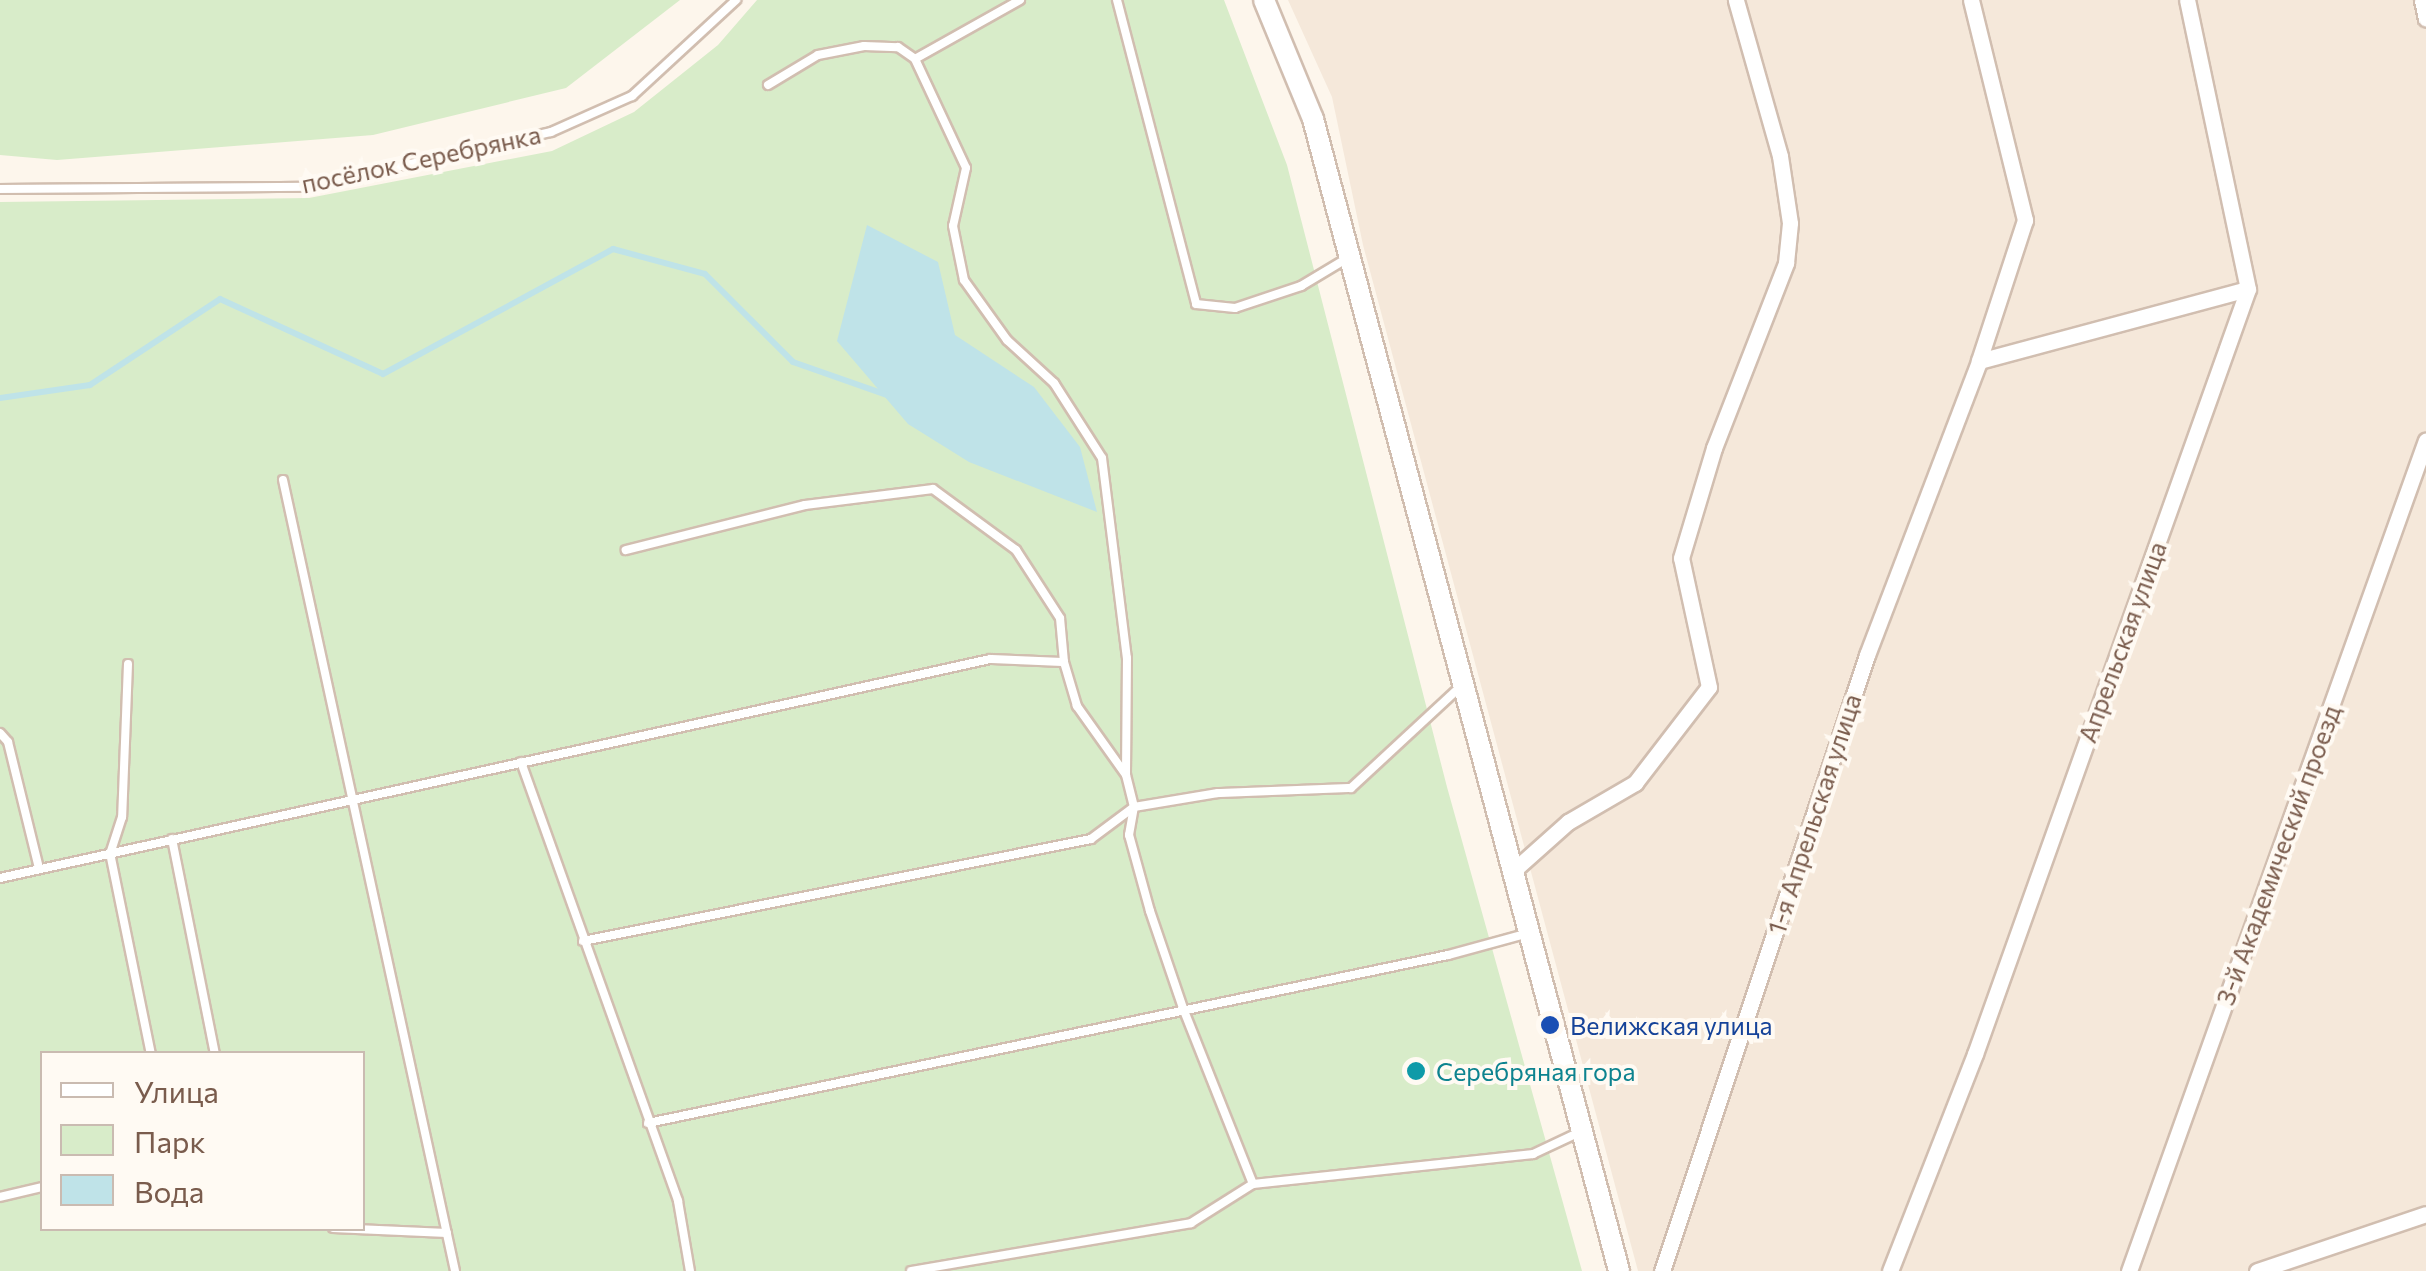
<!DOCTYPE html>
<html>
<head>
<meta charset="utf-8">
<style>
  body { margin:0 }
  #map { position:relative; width:2426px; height:1271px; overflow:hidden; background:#fdf6ec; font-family:Commissioner,sans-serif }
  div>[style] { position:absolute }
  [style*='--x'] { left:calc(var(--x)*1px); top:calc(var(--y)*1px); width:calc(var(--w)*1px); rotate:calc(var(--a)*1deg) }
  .residential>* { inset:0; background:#f5e8da }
  .green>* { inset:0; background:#d8ecc9 }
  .water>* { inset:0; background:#bfe3e8 }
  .stream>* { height:6px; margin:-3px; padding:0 3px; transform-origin:3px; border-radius:3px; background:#bfe3e8 }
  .roads { filter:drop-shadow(2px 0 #d1beb0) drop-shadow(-2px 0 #d1beb0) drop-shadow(0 2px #d1beb0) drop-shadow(0 -2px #d1beb0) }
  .service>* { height:8px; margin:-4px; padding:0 4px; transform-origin:4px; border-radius:4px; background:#fff }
  .minor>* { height:15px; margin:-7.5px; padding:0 7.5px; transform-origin:7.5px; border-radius:7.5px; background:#fff }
  .tertiary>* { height:20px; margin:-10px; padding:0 10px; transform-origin:10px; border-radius:10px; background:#fff }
  .dots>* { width:28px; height:28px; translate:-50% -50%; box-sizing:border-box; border:5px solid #fffaf3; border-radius:50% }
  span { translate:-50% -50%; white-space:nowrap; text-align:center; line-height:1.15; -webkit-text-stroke:8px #fffaf3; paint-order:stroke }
  .street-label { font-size:25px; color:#7a5c4d }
  .transit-label { font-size:25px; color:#164399 }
  .left { translate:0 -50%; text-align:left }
  .culture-label { font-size:25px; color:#0d838f }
  .legend { position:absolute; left:40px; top:1051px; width:325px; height:180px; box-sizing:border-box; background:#fffaf3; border:2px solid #cabbb1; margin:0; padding:12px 18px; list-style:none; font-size:30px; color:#7a5c4d }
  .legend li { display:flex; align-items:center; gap:20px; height:50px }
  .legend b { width:50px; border:2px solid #cabbb1 }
</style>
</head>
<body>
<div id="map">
  <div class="residential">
    <div style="clip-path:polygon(1288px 0,2426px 0,2426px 1271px,1638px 1271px,1363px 245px,1332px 97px)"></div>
  </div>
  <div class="green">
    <div style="clip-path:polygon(0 0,680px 0,566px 88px,373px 135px,57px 160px,0 155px)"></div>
    <div style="clip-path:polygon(evenodd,757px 0,1224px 0,1287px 165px,1447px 787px,1582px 1271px,0 1271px,0 202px,309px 198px,552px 151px,634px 112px,718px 45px,757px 0,42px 1054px,362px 1054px,362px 1228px,42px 1228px,42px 1054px)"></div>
  </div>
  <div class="water">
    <div style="clip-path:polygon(867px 225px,938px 262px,955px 335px,1034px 387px,1080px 447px,1097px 512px,969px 462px,908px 424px,837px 341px)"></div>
  </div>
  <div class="stream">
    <div style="--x:0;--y:398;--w:91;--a:-8.2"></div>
    <div style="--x:90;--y:385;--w:156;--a:-33.5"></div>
    <div style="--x:220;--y:299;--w:179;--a:24.7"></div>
    <div style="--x:383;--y:374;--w:262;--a:-28.5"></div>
    <div style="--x:613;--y:249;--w:95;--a:15.2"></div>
    <div style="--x:705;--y:274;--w:124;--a:45"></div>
    <div style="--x:793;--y:362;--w:100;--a:19.3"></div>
  </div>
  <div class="roads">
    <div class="service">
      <div style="--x:1020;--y:0;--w:120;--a:150.7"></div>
      <div style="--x:915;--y:59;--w:120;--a:64.9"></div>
      <div style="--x:966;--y:168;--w:59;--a:102.6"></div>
      <div style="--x:953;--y:226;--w:55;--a:78.5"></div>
      <div style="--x:964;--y:280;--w:74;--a:54.4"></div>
      <div style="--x:1007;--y:340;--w:64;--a:42.5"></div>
      <div style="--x:1054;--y:383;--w:89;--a:57.4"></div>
      <div style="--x:1102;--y:458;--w:202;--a:82.9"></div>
      <div style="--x:1127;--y:658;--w:116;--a:90.5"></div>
      <div style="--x:1117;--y:0;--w:314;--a:75.4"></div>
      <div style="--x:1196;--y:304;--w:39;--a:6"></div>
      <div style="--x:1235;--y:308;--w:70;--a:-18.4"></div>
      <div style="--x:1301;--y:286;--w:52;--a:-31"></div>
      <div style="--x:768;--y:85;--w:58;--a:-31"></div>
      <div style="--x:818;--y:55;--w:47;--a:-11.1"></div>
      <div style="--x:864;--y:46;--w:34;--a:2"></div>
      <div style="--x:898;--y:47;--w:21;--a:35"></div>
      <div style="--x:0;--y:189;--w:309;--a:-0.4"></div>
      <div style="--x:309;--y:187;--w:248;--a:-12.8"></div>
      <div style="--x:551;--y:132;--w:89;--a:-24"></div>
      <div style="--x:632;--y:96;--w:142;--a:-42.7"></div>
      <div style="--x:283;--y:480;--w:809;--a:77.73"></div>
      <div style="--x:128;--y:664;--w:153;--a:92.2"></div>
      <div style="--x:122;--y:817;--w:38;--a:108"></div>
      <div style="--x:110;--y:853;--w:205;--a:78.5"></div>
      <div style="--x:0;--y:733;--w:12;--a:48"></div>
      <div style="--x:8;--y:742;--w:130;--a:76.2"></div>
      <div style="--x:521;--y:762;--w:466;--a:70.3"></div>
      <div style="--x:678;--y:1201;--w:71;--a:80.3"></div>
      <div style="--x:172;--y:839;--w:219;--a:78.7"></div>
      <div style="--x:0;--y:878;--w:1014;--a:-12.47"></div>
      <div style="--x:990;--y:659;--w:74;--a:2.3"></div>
      <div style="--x:583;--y:941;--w:518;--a:-11.35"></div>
      <div style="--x:1091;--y:839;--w:54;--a:-36.7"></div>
      <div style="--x:1134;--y:807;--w:33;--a:-104"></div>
      <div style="--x:1126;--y:775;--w:85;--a:-125.4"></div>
      <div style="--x:1077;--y:706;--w:46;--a:-106.5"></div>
      <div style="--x:1064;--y:662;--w:44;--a:-95.2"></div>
      <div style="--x:1060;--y:618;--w:81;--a:-122.9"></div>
      <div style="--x:1016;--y:550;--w:103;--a:-143.7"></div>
      <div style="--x:933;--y:489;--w:129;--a:172.9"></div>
      <div style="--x:805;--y:505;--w:185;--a:165.9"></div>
      <div style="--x:648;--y:1123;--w:817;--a:-11.86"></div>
      <div style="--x:1448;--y:955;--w:84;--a:-15.2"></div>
      <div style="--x:1253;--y:1184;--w:186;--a:-111.7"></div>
      <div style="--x:1184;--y:1011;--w:106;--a:-108.8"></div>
      <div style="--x:1150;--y:911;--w:79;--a:-105.4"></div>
      <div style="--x:1129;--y:835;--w:28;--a:-80"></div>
      <div style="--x:1134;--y:807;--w:85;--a:-9.5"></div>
      <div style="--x:1218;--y:793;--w:133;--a:-2.2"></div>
      <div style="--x:1351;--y:788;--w:149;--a:-42.8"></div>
      <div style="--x:0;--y:1197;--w:43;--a:-13.4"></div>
      <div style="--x:333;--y:1228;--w:114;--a:2.5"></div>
      <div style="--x:911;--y:1271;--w:284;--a:-9.7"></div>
      <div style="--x:1191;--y:1223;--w:73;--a:-32.2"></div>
      <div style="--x:1253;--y:1184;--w:282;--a:-6.1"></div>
      <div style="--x:1533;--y:1154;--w:52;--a:-25.1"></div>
    </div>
    <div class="minor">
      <div style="--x:1971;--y:0;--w:227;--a:76.2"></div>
      <div style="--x:2025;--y:220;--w:148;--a:108.1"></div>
      <div style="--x:2422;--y:0;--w:19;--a:78"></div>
      <div style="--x:1513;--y:871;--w:74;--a:-41.7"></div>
      <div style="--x:1568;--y:822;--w:78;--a:-30.2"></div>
      <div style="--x:1635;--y:783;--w:121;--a:-52.4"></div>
      <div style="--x:1709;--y:687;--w:132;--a:-102.2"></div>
      <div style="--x:1681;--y:558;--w:115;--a:-73.3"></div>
      <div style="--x:1714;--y:448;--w:199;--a:-68.7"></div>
      <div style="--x:1786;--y:263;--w:40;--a:-84.3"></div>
      <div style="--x:1790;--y:223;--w:68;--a:-98.5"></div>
      <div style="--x:1780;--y:156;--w:162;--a:-105.8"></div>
      <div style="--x:1662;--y:1271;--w:649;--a:-71.59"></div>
      <div style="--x:1867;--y:655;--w:315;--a:-69.1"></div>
      <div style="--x:1979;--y:361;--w:278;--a:-15"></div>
      <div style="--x:1890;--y:1271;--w:233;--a:-68.6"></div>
      <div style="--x:1975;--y:1054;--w:812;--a:-70.36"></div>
      <div style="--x:2248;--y:289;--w:295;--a:-101.9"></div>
      <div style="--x:2129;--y:1271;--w:882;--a:-70.33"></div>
      <div style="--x:2257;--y:1271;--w:178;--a:-18.6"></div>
    </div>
    <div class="tertiary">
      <div style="--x:1264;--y:0;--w:129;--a:67.6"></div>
      <div style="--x:1313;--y:119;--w:1192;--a:75.12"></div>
    </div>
  </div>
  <div class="dots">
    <div style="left:1550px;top:1025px;background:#1a4fb4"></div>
    <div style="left:1416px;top:1071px;background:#0f9aa8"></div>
  </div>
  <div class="street-label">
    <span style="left:421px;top:159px;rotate:-12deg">посёлок Серебрянка</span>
    <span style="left:2122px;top:642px;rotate:-70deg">Апрельская улица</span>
    <span style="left:1814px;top:814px;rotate:-72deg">1-я Апрельская улица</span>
    <span style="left:2278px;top:855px;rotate:-70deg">3-й Академический проезд</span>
  </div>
  <div class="transit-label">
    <span class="left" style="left:1570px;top:1025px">Велижская улица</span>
  </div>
  <div class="culture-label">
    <span class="left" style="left:1436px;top:1071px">Серебряная гора</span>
  </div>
  <ul class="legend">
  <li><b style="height:12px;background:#fff"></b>Улица</li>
  <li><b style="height:28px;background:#d8ecc9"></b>Парк</li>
  <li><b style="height:28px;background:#bfe3e8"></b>Вода</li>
  </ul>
</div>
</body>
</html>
